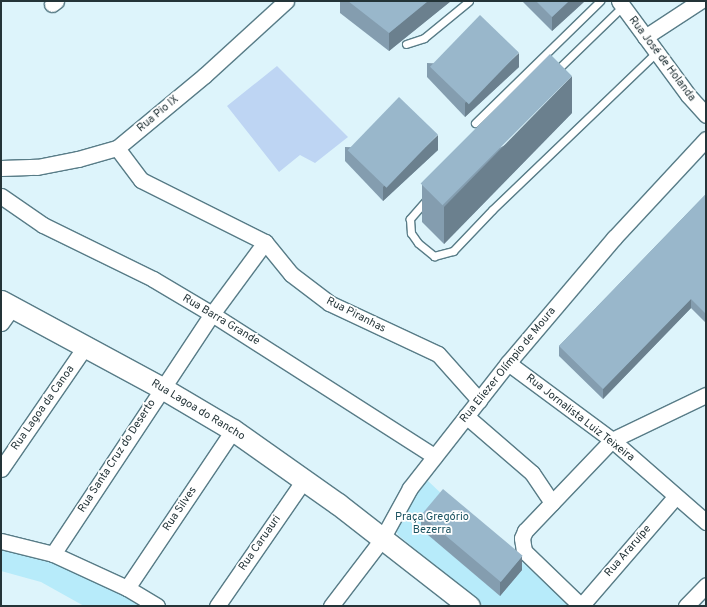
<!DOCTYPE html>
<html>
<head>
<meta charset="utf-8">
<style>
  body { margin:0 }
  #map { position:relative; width:707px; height:607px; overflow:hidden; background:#ddf4fb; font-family:Overpass,sans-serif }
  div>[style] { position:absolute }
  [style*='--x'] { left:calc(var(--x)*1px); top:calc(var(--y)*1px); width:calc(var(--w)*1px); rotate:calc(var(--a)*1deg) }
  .green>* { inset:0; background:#b7ebfa }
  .water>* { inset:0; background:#bed5f3 }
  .roads { filter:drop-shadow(1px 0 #587c87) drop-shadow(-1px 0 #587c87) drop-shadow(0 1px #587c87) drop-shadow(0 -1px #587c87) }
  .lane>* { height:7px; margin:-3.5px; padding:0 3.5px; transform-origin:3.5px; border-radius:3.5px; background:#fff }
  .street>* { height:15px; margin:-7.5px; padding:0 7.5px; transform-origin:7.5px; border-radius:7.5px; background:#fff }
  .secondary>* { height:21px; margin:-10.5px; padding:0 10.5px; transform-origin:10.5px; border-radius:10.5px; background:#fff }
  .wall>* { inset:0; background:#849daf }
  .shaded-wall>* { inset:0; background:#6b808e }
  .building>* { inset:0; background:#99b7cb; transform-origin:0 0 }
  span { translate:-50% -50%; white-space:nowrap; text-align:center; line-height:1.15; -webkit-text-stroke:3.5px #fff; paint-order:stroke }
  .street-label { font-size:11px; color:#243438 }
  .park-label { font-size:11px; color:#1a5260 }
  .frame { position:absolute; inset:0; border:2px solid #243438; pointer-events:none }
</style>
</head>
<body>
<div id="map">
  <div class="green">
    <div style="clip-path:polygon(427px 480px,499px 548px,515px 556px,572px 606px,484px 606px,398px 535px,395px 528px,397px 522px)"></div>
    <div style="clip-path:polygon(1px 550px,95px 574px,148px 606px,84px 606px,41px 582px,1px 571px)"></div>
  </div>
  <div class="water">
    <div style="clip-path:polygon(277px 66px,348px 137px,315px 163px,300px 155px,279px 172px,227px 106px)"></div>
  </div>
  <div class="roads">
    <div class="lane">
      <div style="--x:406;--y:44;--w:19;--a:-18"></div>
      <div style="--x:424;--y:38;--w:58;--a:-39.4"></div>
      <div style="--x:556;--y:71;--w:93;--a:-44.1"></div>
      <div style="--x:475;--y:123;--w:175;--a:-44.3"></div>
      <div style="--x:428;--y:198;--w:28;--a:131"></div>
      <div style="--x:410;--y:219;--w:14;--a:86"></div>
      <div style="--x:411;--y:233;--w:12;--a:55"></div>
      <div style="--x:418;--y:243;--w:21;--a:39"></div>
      <div style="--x:434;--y:256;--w:20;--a:-15"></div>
      <div style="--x:453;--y:251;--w:57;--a:-46.4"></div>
      <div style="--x:492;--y:210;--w:227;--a:-43.8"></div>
    </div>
    <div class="street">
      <div style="--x:619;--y:1;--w:117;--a:53.7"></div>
      <div style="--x:688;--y:95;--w:27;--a:48"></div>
      <div style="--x:52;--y:4;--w:5;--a:-37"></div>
      <div style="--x:645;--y:37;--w:66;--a:-33.2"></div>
      <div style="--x:117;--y:148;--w:40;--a:53"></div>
      <div style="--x:141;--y:180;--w:139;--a:26.6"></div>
      <div style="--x:265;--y:242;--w:41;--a:50.9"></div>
      <div style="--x:291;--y:274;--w:48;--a:37.3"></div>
      <div style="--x:329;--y:303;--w:120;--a:25.1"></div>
      <div style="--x:438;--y:354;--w:62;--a:48.3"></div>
      <div style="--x:1;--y:168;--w:36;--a:-2"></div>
      <div style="--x:37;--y:167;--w:42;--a:-11"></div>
      <div style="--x:78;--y:159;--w:41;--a:-15.8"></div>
      <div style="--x:117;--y:148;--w:114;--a:-39.7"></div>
      <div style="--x:205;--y:75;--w:110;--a:-42.4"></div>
      <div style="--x:1;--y:196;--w:51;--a:34.6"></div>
      <div style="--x:43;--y:225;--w:123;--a:26.1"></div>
      <div style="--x:153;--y:279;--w:69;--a:30.7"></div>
      <div style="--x:212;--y:314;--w:264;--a:32.6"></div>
      <div style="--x:1;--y:323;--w:19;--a:-54"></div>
      <div style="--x:508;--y:363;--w:129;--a:36.5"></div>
      <div style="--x:612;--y:440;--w:125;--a:41.1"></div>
      <div style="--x:466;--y:416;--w:87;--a:40.8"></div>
      <div style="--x:532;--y:473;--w:36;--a:56"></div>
      <div style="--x:1;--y:469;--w:148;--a:-55.5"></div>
      <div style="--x:1;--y:541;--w:54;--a:14"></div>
      <div style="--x:53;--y:554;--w:81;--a:24.7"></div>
      <div style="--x:127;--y:588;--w:35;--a:31"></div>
      <div style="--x:53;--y:554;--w:288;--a:-56.5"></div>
      <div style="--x:212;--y:314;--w:89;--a:-53.6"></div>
      <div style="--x:127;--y:588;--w:190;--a:-56.1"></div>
      <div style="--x:217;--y:606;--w:153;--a:-55.4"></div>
      <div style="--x:331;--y:606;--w:84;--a:-52.7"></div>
      <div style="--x:382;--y:539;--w:58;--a:-61.2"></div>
      <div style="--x:410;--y:488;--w:159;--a:-51.9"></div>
      <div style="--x:508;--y:363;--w:164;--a:-49.7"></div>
      <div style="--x:614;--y:238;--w:135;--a:-47.1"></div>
      <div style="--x:581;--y:606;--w:79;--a:-136"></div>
      <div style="--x:524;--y:551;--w:13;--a:-99"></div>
      <div style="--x:522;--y:538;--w:8;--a:-67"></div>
      <div style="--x:525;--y:531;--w:126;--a:-46.3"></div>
      <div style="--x:612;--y:440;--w:104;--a:-25.6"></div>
      <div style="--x:581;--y:606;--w:144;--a:-49.2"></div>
      <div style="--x:686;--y:606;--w:29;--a:-46"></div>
    </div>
    <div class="secondary">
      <div style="--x:1;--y:301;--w:183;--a:28.4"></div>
      <div style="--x:162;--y:388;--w:82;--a:30.6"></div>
      <div style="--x:233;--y:430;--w:128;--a:35.2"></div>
      <div style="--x:338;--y:504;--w:166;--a:37.9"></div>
    </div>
  </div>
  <div class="wall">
    <div style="clip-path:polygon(340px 1px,451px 1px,389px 51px,340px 13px)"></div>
    <div style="clip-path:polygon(522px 1px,585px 1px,552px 31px)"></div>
    <div style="clip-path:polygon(427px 63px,519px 67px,465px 117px,427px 77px)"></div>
    <div style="clip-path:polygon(572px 113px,444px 244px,422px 222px,422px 185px)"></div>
    <div style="clip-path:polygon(345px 147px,438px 150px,383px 201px,345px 161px)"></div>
    <div style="clip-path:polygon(706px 194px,706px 323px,691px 308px,603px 399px,559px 356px,559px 346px)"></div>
    <div style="clip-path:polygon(421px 515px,522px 570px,500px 596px,421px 529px)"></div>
  </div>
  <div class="shaded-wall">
    <div style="clip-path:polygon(428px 1px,451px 1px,389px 51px,389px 33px)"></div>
    <div style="clip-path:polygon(569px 1px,585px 1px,552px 31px,552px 17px)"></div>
    <div style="clip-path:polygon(519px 53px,519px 67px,465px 117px,465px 103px)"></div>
    <div style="clip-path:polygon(572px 76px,572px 113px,444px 244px,444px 207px)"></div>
    <div style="clip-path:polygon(438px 135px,438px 150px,383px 201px,383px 187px)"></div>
    <div style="clip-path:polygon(691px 299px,691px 308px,603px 399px,603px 389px)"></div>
    <div style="clip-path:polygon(522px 556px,522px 570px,500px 596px,500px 582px)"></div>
  </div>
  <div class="building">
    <div style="clip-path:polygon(348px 1px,428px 1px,389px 33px)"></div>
    <div style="clip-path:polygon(536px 1px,569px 1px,552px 17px)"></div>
    <div style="left:480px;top:15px;width:54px;height:72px;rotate:44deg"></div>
    <div style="left:550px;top:54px;width:31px;height:183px;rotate:45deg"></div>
    <div style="left:399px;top:97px;width:54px;height:74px;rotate:44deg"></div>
    <div style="clip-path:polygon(706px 194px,706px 314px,691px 299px,603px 389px,559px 346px)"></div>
    <div style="left:443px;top:489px;width:104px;height:34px;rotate:40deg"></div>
  </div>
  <div class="street-label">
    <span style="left:662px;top:59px;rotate:53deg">Rua José de Holanda</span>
    <span style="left:158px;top:114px;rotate:-40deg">Rua Pio IX</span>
    <span style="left:356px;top:315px;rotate:27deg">Rua Piranhas</span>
    <span style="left:221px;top:320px;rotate:31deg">Rua Barra Grande</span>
    <span style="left:508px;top:365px;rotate:-51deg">Rua Eliezer Olímpio de Moura</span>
    <span style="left:43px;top:408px;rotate:-55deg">Rua Lagoa da Canoa</span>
    <span style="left:198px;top:410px;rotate:31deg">Rua Lagoa do Rancho</span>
    <span style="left:580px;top:418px;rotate:38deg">Rua Jornalista Luiz Teixeira</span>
    <span style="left:117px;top:456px;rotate:-57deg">Rua Santa Cruz do Deserto</span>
    <span style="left:180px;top:509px;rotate:-56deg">Rua Silves</span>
    <span style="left:260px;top:543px;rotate:-55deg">Rua Caruauri</span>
    <span style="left:628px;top:551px;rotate:-49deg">Rua Araruípe</span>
  </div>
  <div class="park-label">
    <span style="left:432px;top:524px">Praça Gregório<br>Bezerra</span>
  </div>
  <div class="frame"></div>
</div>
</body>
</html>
